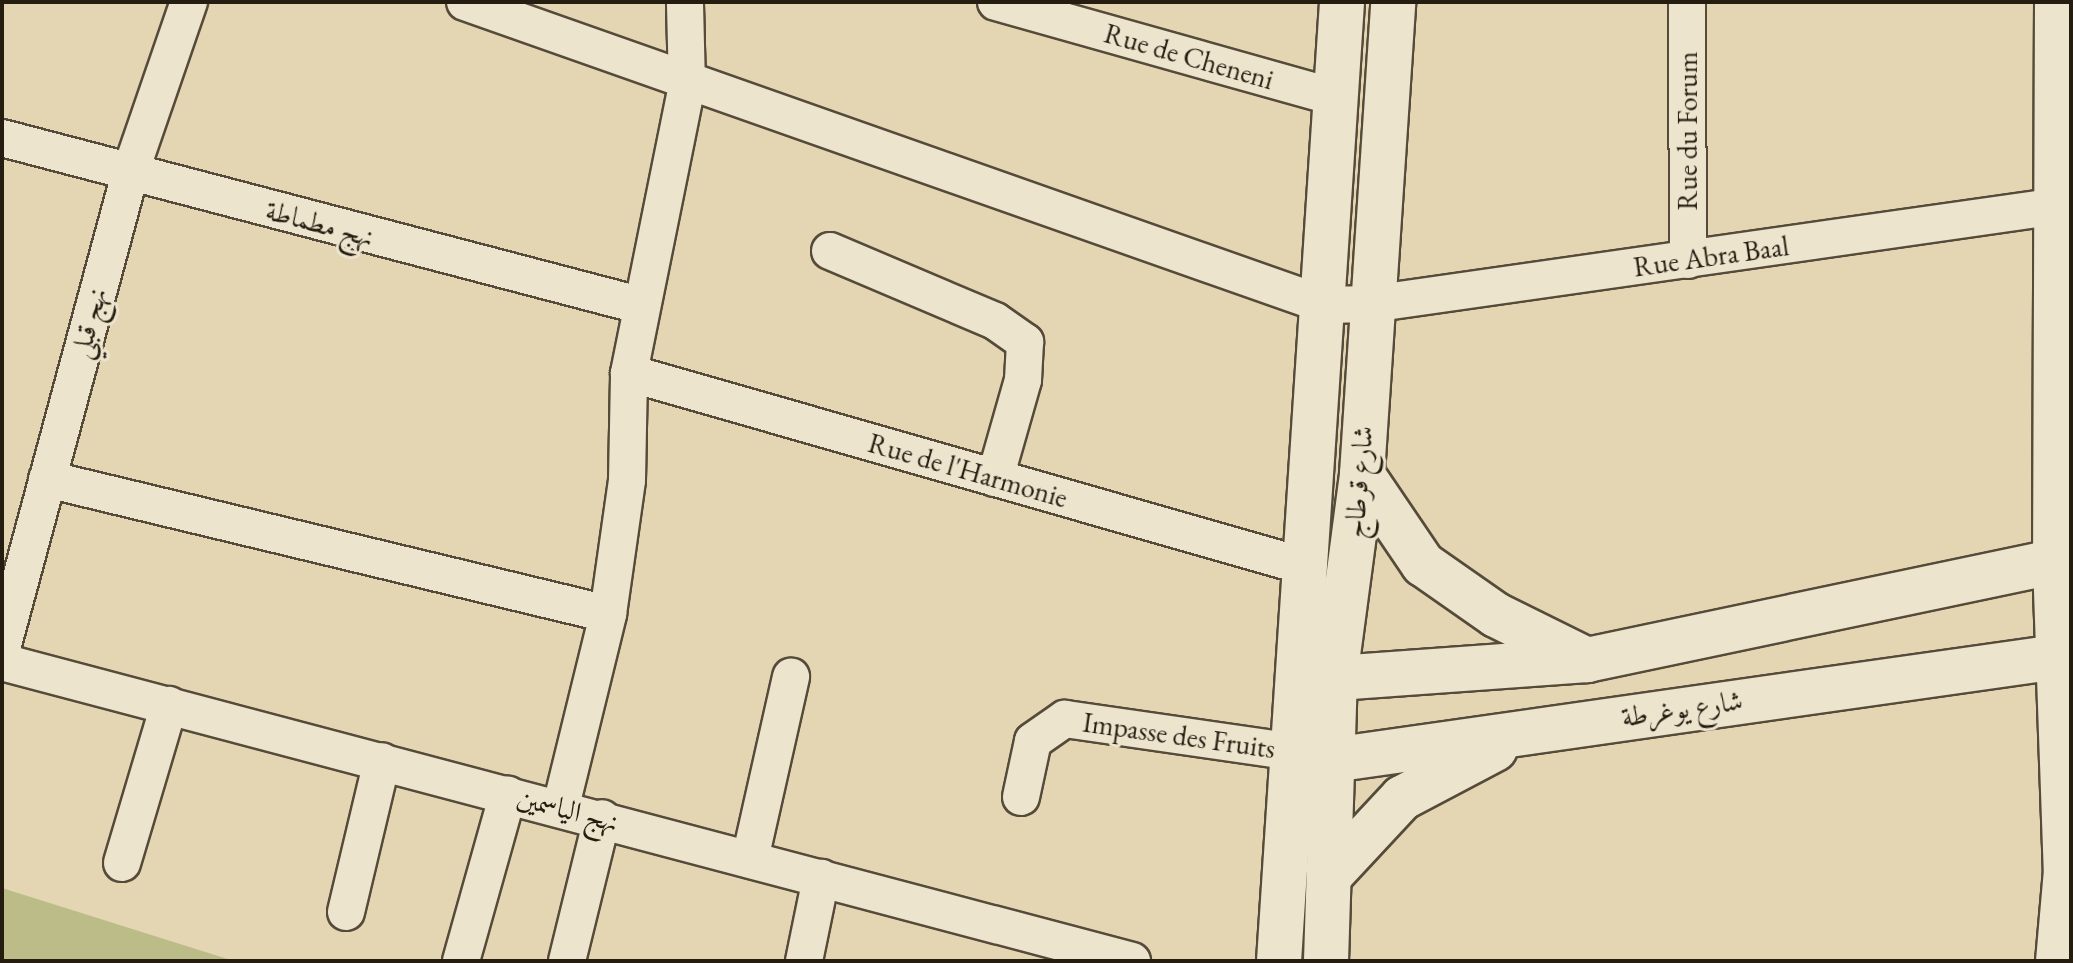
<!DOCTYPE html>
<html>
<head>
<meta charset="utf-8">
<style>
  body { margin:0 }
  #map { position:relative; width:2073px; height:963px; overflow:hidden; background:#e4d6b3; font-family:"EB Garamond",Amiri,serif }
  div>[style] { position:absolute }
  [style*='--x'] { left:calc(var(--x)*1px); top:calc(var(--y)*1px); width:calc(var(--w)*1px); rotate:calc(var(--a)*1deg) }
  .green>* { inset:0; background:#bbbc88 }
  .roads { filter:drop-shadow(2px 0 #564b3a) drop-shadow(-2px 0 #564b3a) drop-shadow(0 2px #564b3a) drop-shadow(0 -2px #564b3a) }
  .street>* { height:36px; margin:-18px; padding:0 18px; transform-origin:18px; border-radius:18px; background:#ede4ce }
  .secondary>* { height:44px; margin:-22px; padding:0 22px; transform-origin:22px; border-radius:22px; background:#ede4ce }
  span { translate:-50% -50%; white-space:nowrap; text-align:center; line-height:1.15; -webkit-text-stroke:6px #ede4ce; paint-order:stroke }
  .street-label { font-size:28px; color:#261d11 }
  .frame { position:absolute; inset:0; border:4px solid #261d11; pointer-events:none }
</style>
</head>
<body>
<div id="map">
  <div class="green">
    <div style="clip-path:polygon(2px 888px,234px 961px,2px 961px)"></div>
  </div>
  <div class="roads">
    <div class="street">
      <div style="--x:465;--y:2;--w:912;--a:19.41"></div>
      <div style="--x:1325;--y:305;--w:46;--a:-1.2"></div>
      <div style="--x:1371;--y:304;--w:687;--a:-8.12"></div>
      <div style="--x:996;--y:2;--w:354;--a:15.7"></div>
      <div style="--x:1687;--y:2;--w:258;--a:89.8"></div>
      <div style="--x:2053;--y:2;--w:560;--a:90.2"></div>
      <div style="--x:2051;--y:562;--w:308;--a:88"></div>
      <div style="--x:2062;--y:870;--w:91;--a:95"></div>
      <div style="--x:2;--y:138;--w:659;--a:14.69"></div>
      <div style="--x:830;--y:251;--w:179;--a:23"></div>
      <div style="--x:995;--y:321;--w:37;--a:35"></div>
      <div style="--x:1025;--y:342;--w:38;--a:93"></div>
      <div style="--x:1023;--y:380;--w:102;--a:105.9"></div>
      <div style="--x:629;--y:373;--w:705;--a:15.97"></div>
      <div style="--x:47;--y:479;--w:577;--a:13.53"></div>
      <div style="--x:2;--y:648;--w:492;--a:-74.9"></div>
      <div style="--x:130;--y:173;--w:181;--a:-71"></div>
      <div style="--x:2;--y:662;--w:1169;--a:14.82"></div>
      <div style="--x:1021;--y:797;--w:57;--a:-77.9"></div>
      <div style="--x:1033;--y:741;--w:39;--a:-35"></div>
      <div style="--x:1065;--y:719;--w:232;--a:8.2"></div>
      <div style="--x:561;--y:806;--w:198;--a:-76.2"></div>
      <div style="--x:608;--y:614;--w:135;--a:-81.9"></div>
      <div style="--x:627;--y:480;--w:107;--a:-88.9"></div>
      <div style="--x:629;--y:373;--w:293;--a:-78.6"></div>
      <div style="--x:687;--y:86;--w:84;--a:-91.4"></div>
      <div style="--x:750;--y:859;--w:187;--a:-77.3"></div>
      <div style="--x:122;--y:863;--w:165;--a:-73.4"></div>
      <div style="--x:346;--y:912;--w:155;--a:-76.6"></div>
      <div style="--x:461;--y:961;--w:173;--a:-74.3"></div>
      <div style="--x:567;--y:961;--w:147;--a:-76.2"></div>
      <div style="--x:804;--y:961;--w:85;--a:-78.4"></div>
    </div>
    <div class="secondary">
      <div style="--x:1362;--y:474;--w:109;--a:55.9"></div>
      <div style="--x:1423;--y:564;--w:89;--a:34.9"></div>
      <div style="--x:1496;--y:615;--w:102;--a:26.3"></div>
      <div style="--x:1309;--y:680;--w:279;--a:-4.1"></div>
      <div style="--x:1587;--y:660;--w:495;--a:-11.9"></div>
      <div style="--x:1304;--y:764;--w:775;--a:-8.09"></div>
      <div style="--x:1334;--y:871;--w:100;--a:-47"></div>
      <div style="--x:1402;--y:798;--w:105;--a:-27.8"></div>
      <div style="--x:1279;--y:961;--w:961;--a:-86.24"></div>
      <div style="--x:1326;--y:961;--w:284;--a:-88.2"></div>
      <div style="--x:1335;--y:677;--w:205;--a:-82.4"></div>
      <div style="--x:1362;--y:474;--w:473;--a:-86.2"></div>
    </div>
  </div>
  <div class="street-label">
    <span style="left:1189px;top:56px;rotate:16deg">Rue de Cheneni</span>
    <span style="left:1687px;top:131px;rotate:-90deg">Rue du Forum</span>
    <span style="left:320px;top:223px;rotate:15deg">نهج مطماطة</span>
    <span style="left:1711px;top:256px;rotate:-8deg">Rue Abra Baal</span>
    <span style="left:88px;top:323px;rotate:-75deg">نهج قبلي</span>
    <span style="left:968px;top:470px;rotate:16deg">Rue de l'Harmonie</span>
    <span style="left:1358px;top:482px;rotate:-85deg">شارع قرطاج</span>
    <span style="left:1682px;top:708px;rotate:-8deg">شارع يوغرطة</span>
    <span style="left:1179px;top:735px;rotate:8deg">Impasse des Fruits</span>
    <span style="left:568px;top:809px;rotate:15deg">نهج الياسمين</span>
  </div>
  <div class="frame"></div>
</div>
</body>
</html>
